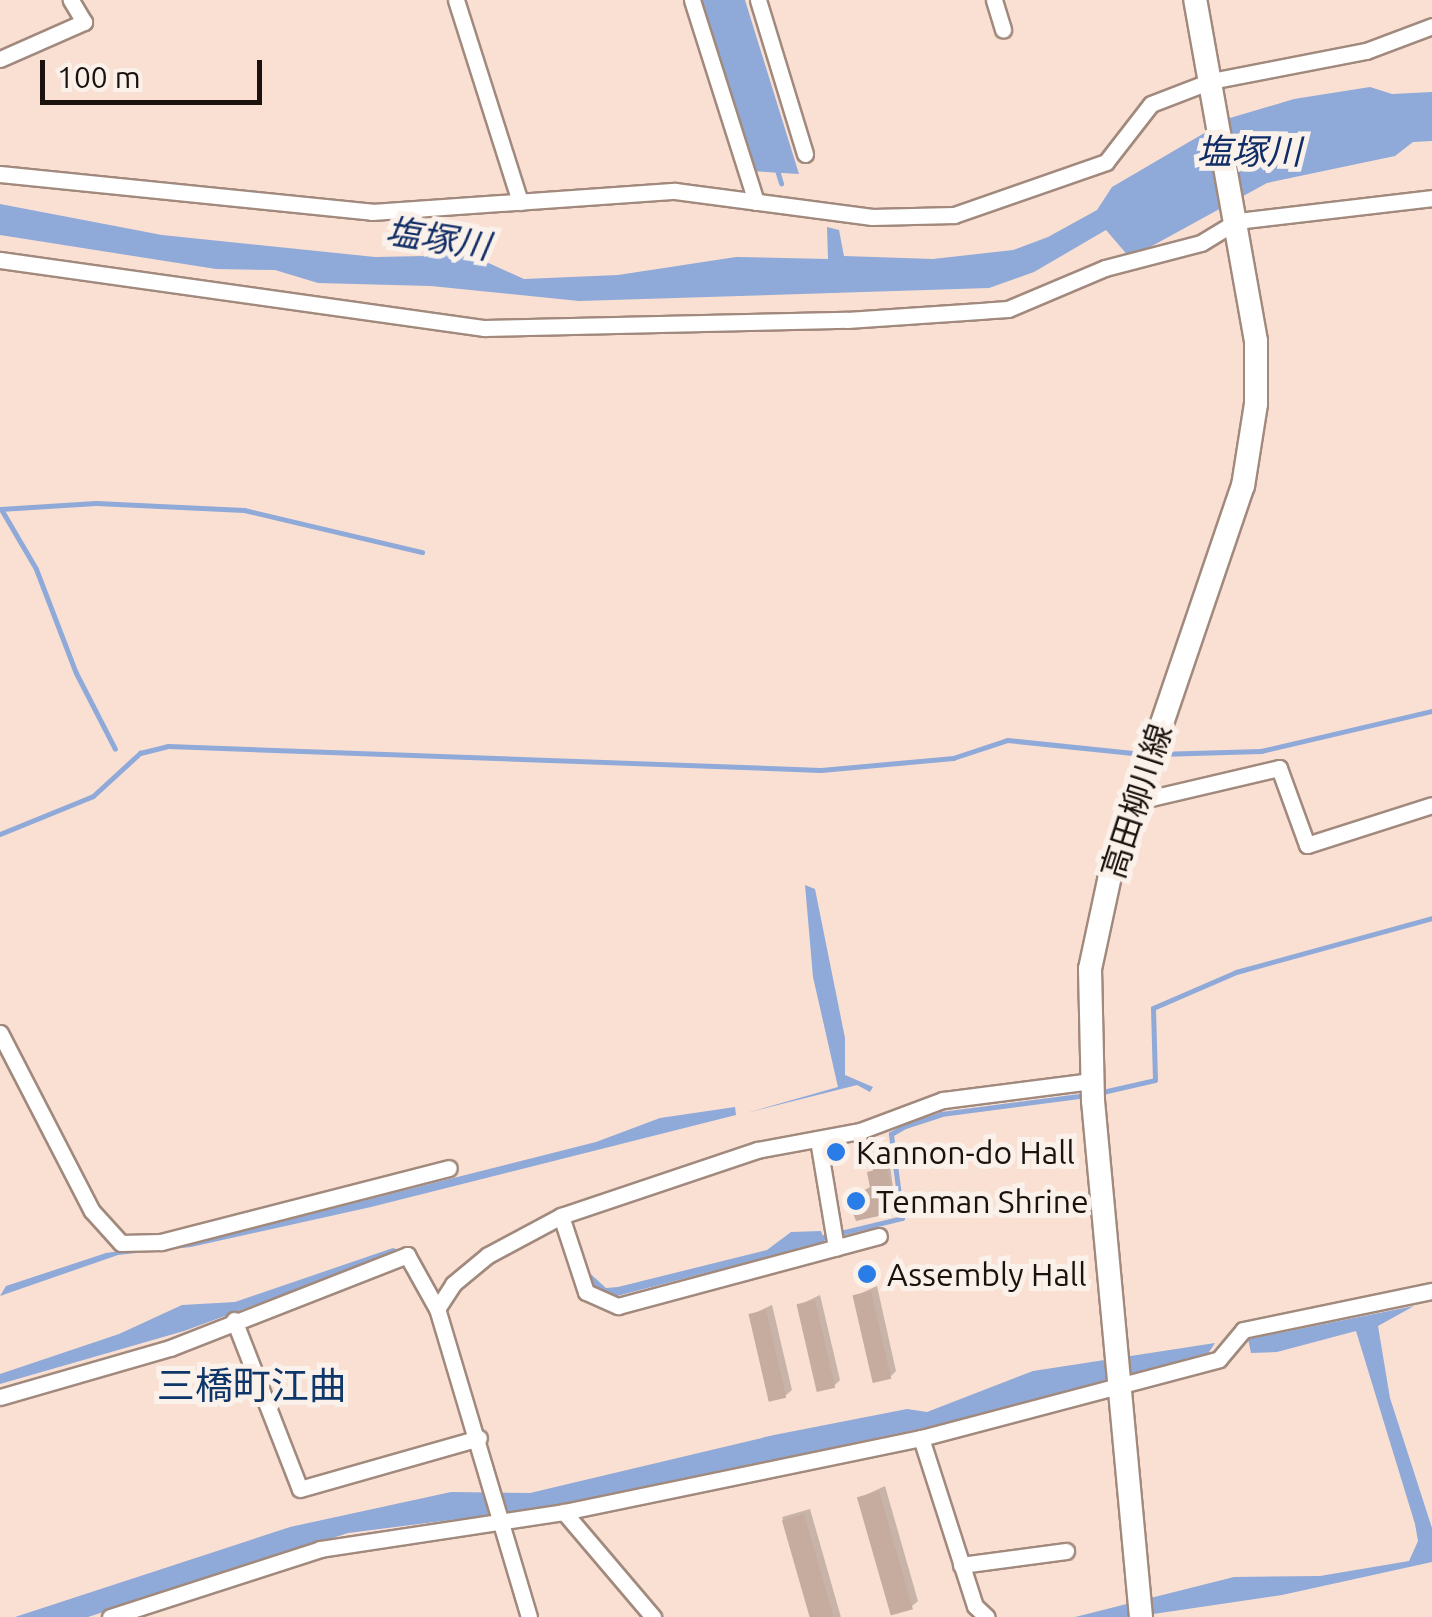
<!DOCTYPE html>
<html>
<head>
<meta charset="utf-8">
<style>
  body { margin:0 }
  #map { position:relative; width:1432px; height:1617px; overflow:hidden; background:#fae0d2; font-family:Ubuntu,"Noto Sans JP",sans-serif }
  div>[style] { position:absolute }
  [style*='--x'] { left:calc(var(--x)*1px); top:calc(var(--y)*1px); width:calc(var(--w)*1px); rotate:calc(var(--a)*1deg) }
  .water>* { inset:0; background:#8fa9d9 }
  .shadow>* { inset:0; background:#0003; transform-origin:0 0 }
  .stream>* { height:5px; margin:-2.5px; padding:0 2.5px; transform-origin:2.5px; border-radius:2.5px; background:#8fa9d9 }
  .building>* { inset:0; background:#c5ac9f; transform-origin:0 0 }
  .roads { filter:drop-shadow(2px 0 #a18a7d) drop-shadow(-2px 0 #a18a7d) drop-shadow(0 2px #a18a7d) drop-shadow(0 -2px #a18a7d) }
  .minor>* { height:15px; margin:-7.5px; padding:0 7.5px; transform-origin:7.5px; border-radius:7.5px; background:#fff }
  .secondary>* { height:22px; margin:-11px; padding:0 11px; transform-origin:11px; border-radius:11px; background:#fff }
  .dots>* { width:28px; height:28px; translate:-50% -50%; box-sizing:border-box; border:5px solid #fbf1eb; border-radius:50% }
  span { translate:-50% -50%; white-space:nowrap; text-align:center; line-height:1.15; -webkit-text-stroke:10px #fbf1eb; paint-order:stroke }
  .street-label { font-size:32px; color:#1b120d }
  .poi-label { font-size:32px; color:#1b120d }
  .left { translate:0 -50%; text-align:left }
  .water-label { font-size:35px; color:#102d65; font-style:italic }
  .quarter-label { font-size:38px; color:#0f3669 }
  .scale { position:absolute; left:40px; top:60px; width:222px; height:45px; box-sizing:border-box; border:5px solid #1b120d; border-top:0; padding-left:12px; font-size:30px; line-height:35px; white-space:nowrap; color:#1b120d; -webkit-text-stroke:8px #fbf1eb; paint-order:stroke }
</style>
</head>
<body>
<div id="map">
  <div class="water">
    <div style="clip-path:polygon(698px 0,745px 0,799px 174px,750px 171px)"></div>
    <div style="clip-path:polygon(1370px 87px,1392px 94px,1432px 92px,1432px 141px,1413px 142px,1395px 156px,1267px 183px,1130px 258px,1106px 230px,1034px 272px,989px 288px,579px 301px,431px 286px,318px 283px,275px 270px,216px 269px,0 235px,0 204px,162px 235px,375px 257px,425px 256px,429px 247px,449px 245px,524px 279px,618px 275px,736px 257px,828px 259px,827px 227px,839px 230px,844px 256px,933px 259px,1013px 250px,1048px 237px,1097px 210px,1112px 187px,1230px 118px,1294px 99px)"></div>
    <div style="clip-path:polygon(805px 885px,815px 889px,845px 1038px,845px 1075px,873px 1087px,870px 1092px,857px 1085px,746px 1113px,838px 1087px,813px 977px)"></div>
    <div style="clip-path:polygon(735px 1107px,736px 1115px,371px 1207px,191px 1247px,118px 1255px,0 1296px,6px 1286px,106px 1253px,227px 1235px,596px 1142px,660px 1118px)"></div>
    <div style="clip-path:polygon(821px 1231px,825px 1242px,609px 1298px,591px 1292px,584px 1268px,606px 1288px,618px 1287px,767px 1250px,791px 1232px)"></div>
    <div style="clip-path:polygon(393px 1248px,402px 1251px,184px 1331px,0 1384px,0 1374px,119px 1334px,182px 1305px,235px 1302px)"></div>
    <div style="clip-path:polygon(1414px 1306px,1378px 1326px,1390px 1398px,1432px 1528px,1432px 1562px,1282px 1595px,1133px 1617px,1075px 1617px,1234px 1577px,1320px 1576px,1409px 1561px,1418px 1541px,1415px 1524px,1356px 1331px,1277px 1352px,1251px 1353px,1248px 1339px)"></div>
    <div style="clip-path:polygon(1215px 1343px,1207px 1355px,1004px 1411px,545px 1508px,348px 1533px,88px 1617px,15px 1617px,290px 1527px,451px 1492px,530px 1493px,774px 1435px,907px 1409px,927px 1412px,1033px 1371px)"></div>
  </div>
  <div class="shadow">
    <div style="clip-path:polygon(890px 1165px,896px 1210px,850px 1198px,872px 1186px,873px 1169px)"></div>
    <div style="clip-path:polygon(877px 1286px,896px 1371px,890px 1377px,855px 1296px)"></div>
    <div style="clip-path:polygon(820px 1295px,840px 1380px,834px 1386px,799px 1305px)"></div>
    <div style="clip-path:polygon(772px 1305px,792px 1390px,785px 1396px,750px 1315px)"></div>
    <div style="clip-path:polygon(885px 1486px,918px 1601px,911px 1607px,859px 1498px)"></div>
    <div style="left:810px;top:1509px;width:112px;height:29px;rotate:74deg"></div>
  </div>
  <div class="stream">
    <div style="--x:777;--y:170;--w:14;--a:73"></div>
    <div style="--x:0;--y:509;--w:96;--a:-3.6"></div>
    <div style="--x:96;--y:503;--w:148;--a:2.7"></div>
    <div style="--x:244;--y:510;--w:183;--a:13.3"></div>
    <div style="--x:1;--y:509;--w:69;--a:59.7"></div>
    <div style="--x:36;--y:569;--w:111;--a:69"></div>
    <div style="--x:76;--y:673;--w:85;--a:62.8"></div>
    <div style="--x:1158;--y:754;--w:103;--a:-1.7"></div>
    <div style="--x:1261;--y:751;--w:176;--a:-13.2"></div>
    <div style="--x:0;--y:834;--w:100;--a:-22.2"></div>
    <div style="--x:93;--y:796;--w:64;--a:-42.5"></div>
    <div style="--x:140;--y:753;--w:29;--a:-14"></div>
    <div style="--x:168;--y:746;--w:653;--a:2.1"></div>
    <div style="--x:821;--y:770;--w:133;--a:-5.2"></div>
    <div style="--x:953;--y:758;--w:57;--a:-18.4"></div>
    <div style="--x:1007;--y:740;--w:136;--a:5.9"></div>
    <div style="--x:1098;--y:1093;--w:58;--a:-12.8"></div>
    <div style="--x:1155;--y:1080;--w:72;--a:-91.6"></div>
    <div style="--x:1153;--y:1008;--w:90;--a:-23.4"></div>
    <div style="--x:1236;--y:972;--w:203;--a:-15.4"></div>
    <div style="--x:820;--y:1238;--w:84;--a:-13.7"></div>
    <div style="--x:902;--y:1218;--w:85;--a:-97.5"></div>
    <div style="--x:891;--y:1134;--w:16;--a:-30"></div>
    <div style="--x:905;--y:1126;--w:38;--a:-18"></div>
    <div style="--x:941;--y:1114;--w:147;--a:-7.4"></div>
  </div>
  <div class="building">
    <div style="clip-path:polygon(887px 1167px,897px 1212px,856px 1221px,847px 1197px,870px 1188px,867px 1172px)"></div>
    <div style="left:871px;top:1291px;width:90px;height:19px;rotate:77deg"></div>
    <div style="left:815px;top:1300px;width:90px;height:19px;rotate:77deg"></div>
    <div style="left:766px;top:1310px;width:90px;height:18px;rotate:77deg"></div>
    <div style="left:879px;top:1491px;width:123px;height:23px;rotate:74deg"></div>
    <div style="left:804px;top:1514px;width:107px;height:23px;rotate:74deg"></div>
  </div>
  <div class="roads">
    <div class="minor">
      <div style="--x:456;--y:0;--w:212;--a:72.4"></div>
      <div style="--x:692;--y:0;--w:212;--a:72.4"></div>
      <div style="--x:758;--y:0;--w:161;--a:73"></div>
      <div style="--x:994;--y:0;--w:31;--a:73"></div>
      <div style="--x:0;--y:59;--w:92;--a:-23.8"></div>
      <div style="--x:84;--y:22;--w:26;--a:-121"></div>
      <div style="--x:0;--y:174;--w:374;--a:5.8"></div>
      <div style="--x:372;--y:212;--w:304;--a:-4"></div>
      <div style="--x:675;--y:191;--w:199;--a:7.5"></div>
      <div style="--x:872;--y:217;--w:82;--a:-1.4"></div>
      <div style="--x:954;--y:215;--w:161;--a:-19.2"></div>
      <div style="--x:1106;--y:162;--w:73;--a:-52.2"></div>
      <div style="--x:1151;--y:104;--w:64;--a:-21"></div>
      <div style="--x:1211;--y:81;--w:158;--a:-11"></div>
      <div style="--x:1366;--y:51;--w:71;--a:-20.7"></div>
      <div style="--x:0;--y:260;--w:489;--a:8"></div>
      <div style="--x:484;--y:328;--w:363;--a:-1.3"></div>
      <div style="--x:847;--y:320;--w:161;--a:-3.9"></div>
      <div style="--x:1008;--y:309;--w:105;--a:-22.9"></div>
      <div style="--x:1105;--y:268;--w:99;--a:-14.6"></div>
      <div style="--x:1201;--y:243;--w:42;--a:-31.4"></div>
      <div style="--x:1237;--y:221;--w:196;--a:-6.7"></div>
      <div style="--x:1134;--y:802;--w:149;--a:-13.2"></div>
      <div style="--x:1279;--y:768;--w:82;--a:70"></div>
      <div style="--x:1307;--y:845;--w:131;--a:-17.7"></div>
      <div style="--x:0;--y:1033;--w:200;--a:62.7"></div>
      <div style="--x:92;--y:1211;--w:43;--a:47.8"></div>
      <div style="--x:121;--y:1243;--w:40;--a:-1.4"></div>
      <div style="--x:161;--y:1242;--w:297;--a:-14.4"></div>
      <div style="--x:818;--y:1140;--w:109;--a:80.5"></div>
      <div style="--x:561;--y:1216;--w:80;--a:71.8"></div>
      <div style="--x:586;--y:1292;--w:35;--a:24"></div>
      <div style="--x:618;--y:1306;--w:270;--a:-15"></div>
      <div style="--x:234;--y:1320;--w:181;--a:68.7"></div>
      <div style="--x:300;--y:1489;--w:186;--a:-15.9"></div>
      <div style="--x:0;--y:1397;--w:177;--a:-16.1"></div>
      <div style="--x:170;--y:1348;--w:255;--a:-21.4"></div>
      <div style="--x:407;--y:1255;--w:62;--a:60.9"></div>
      <div style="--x:921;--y:1438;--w:176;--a:72.2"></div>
      <div style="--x:975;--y:1606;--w:16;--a:43"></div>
      <div style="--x:564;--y:1512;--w:138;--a:49.7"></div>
      <div style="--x:961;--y:1565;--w:106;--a:-7.6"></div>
      <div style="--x:110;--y:1617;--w:221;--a:-17.9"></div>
      <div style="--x:320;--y:1549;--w:247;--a:-8.6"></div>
      <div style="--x:564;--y:1512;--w:365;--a:-11.7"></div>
      <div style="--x:921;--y:1438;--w:308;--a:-14.8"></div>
      <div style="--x:1219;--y:1359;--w:38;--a:-50"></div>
      <div style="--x:1243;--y:1330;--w:193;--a:-11.7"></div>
      <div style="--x:529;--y:1617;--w:321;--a:-106.6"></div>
      <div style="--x:437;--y:1309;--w:30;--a:-57"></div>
      <div style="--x:453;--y:1284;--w:45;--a:-39.6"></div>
      <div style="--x:488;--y:1255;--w:83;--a:-28.1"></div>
      <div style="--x:561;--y:1216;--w:207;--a:-18.6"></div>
      <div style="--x:757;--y:1150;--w:105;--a:-10.5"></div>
      <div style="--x:860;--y:1131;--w:89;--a:-20.5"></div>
      <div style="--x:943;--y:1100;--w:150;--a:-7.3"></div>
    </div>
    <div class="secondary">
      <div style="--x:1141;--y:1617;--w:518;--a:-95.31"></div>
      <div style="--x:1093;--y:1101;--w:132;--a:-91.3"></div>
      <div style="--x:1090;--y:969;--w:95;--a:-77.9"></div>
      <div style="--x:1110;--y:876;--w:412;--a:-71.2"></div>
      <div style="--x:1243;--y:486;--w:83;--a:-81"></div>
      <div style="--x:1256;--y:404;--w:63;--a:-90"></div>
      <div style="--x:1256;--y:341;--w:346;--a:-100.1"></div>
    </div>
  </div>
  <div class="dots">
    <div style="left:836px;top:1152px;background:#2a7ce7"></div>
    <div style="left:856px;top:1201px;background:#2a7ce7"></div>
    <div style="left:867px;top:1274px;background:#2a7ce7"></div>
  </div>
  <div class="street-label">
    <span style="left:1136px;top:801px;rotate:-72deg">高田柳川線</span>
  </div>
  <div class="poi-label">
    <span class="left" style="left:856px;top:1152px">Kannon-do Hall</span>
    <span class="left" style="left:876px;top:1201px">Tenman Shrine</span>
    <span class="left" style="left:887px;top:1274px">Assembly Hall</span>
  </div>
  <div class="water-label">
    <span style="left:1249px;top:151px">塩塚川</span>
    <span style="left:438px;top:238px;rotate:9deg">塩塚川</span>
  </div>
  <div class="quarter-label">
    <span style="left:252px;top:1386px">三橋町江曲</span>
  </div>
  <div class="scale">100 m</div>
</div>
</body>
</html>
